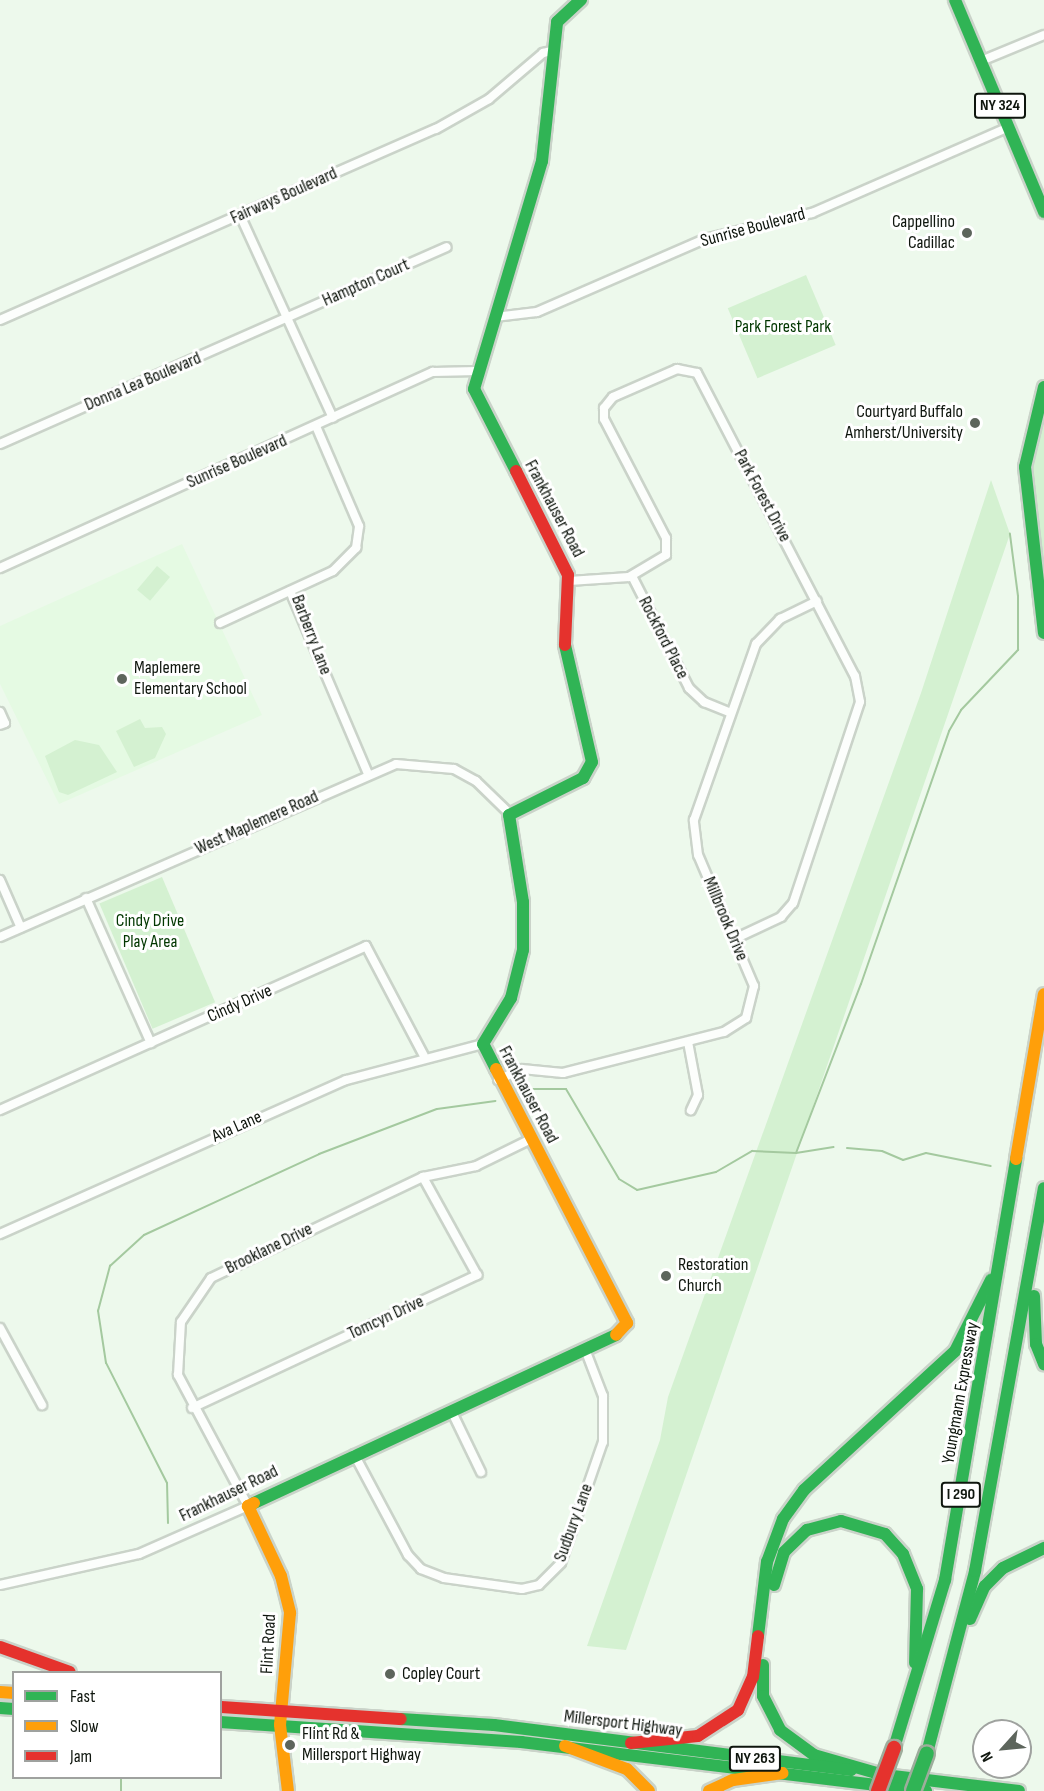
<!DOCTYPE html>
<html>
<head>
<meta charset="utf-8">
<style>
  body { margin:0 }
  #map { position:relative; width:1044px; height:1791px; overflow:hidden; background:#edf9ec; font-family:"Sofia Sans Condensed",sans-serif }
  div>[style] { position:absolute }
  [style*='--x'] { left:calc(var(--x)*1px); top:calc(var(--y)*1px); width:calc(var(--w)*1px); rotate:calc(var(--a)*1deg) }
  .built>* { inset:0; background:#e5fae3 }
  .green>* { inset:0; background:#d4f1d1; transform-origin:0 0 }
  .stream>* { height:2px; margin:-1px; padding:0 1px; transform-origin:1px; border-radius:1px; background:#a4c99f }
  .roads { filter:drop-shadow(2px 0 #cad3c9) drop-shadow(-2px 0 #cad3c9) drop-shadow(0 2px #cad3c9) drop-shadow(0 -2px #cad3c9) }
  .street>* { height:8px; margin:-4px; padding:0 4px; transform-origin:4px; border-radius:4px; background:#fcfefc }
  .fast>* { height:12px; margin:-6px; padding:0 6px; transform-origin:6px; border-radius:6px; background:#30b455 }
  .slow>* { height:12px; margin:-6px; padding:0 6px; transform-origin:6px; border-radius:6px; background:#ff9f0a }
  .jam>* { height:12px; margin:-6px; padding:0 6px; transform-origin:6px; border-radius:6px; background:#e5322d }
  .bridges { filter:drop-shadow(2px 0 #9ead9c) drop-shadow(-2px 0 #9ead9c) drop-shadow(0 2px #9ead9c) drop-shadow(0 -2px #9ead9c) }
  .fast-bridge>* { height:14px; margin:-7px; padding:0 7px; transform-origin:7px; border-radius:7px; background:#30b455 }
  .jam-bridge>* { height:14px; margin:-7px; padding:0 7px; transform-origin:7px; border-radius:7px; background:#e5322d }
  .dots>* { width:16px; height:16px; translate:-50% -50%; box-sizing:border-box; border:3px solid #fff; border-radius:50% }
  span { translate:-50% -50%; white-space:nowrap; text-align:center; line-height:1.15; -webkit-text-stroke:6px #fff; paint-order:stroke }
  .shield-label span { padding:2px 4px; background:#fff; border:2px solid; border-radius:4px; -webkit-text-stroke-width:0 }
  .shield-label { font-size:16px; color:#0f160e; font-weight:700 }
  .street-label { font-size:18px; color:#0f160e }
  .poi-label { font-size:18px; color:#0f160e }
  .right { translate:-100% -50%; text-align:right }
  .left { translate:0 -50%; text-align:left }
  .park-label { font-size:18px; color:#023700 }
  .legend { position:absolute; left:12px; top:1671px; width:210px; height:108px; box-sizing:border-box; background:#fff; border:2px solid #9fa29f; margin:0; padding:8px 10px; list-style:none; font-size:18px; color:#0f160e }
  .legend li { display:flex; align-items:center; gap:12px; height:30px }
  .legend b { width:30px; border:2px solid #9fa29f }
  .north { position:absolute; left:972px; top:1719px; width:60px; height:60px; box-sizing:border-box; background:#fff; border:2px solid #9fa29f; border-radius:50%; rotate:243deg; font-size:16px; font-weight:700; line-height:24px; text-align:center; color:#0f160e }
  .north::after { content:''; display:block; margin:auto; width:21px; height:27px; background:#5d655c; clip-path:polygon(50% 0,100% 100%,50% 72%,0 100%) }
</style>
</head>
<body>
<div id="map">
  <div class="built">
    <div style="clip-path:polygon(182px 544px,262px 715px,59px 804px,0 684px,0 626px)"></div>
  </div>
  <div class="green">
    <div style="left:806px;top:275px;width:76px;height:85px;rotate:67deg"></div>
    <div style="clip-path:polygon(1044px 416px,1044px 607px,1029px 486px)"></div>
    <div style="clip-path:polygon(991px 480px,1010px 534px,626px 1650px,587px 1646px,660px 1440px,668px 1397px,921px 693px)"></div>
    <div style="left:157px;top:566px;width:17px;height:31px;rotate:40deg"></div>
    <div style="clip-path:polygon(140px 719px,145px 728px,162px 727px,166px 734px,155px 758px,134px 767px,116px 731px)"></div>
    <div style="clip-path:polygon(75px 740px,99px 745px,117px 772px,68px 795px,59px 792px,45px 756px)"></div>
    <div style="left:162px;top:877px;width:136px;height:68px;rotate:67deg"></div>
  </div>
  <div class="stream">
    <div style="--x:517;--y:1089;--w:49;--a:0"></div>
    <div style="--x:566;--y:1089;--w:104;--a:59.5"></div>
    <div style="--x:619;--y:1179;--w:21;--a:31"></div>
    <div style="--x:637;--y:1190;--w:81;--a:-12.8"></div>
    <div style="--x:716;--y:1172;--w:42;--a:-30.3"></div>
    <div style="--x:752;--y:1151;--w:44;--a:2.6"></div>
    <div style="--x:796;--y:1153;--w:38;--a:-9"></div>
    <div style="--x:847;--y:1148;--w:35;--a:5"></div>
    <div style="--x:882;--y:1151;--w:23;--a:23"></div>
    <div style="--x:903;--y:1160;--w:24;--a:-17"></div>
    <div style="--x:926;--y:1153;--w:66;--a:11.3"></div>
    <div style="--x:796;--y:1153;--w:181;--a:-69"></div>
    <div style="--x:861;--y:984;--w:268;--a:-70.8"></div>
    <div style="--x:949;--y:731;--w:24;--a:-60"></div>
    <div style="--x:961;--y:710;--w:83;--a:-46.5"></div>
    <div style="--x:1018;--y:650;--w:54;--a:-90"></div>
    <div style="--x:1018;--y:596;--w:63;--a:-97.4"></div>
    <div style="--x:168;--y:1523;--w:40;--a:-91.4"></div>
    <div style="--x:167;--y:1483;--w:135;--a:-116.9"></div>
    <div style="--x:106;--y:1363;--w:53;--a:-98.7"></div>
    <div style="--x:98;--y:1311;--w:47;--a:-75.1"></div>
    <div style="--x:110;--y:1266;--w:46;--a:-42.4"></div>
    <div style="--x:144;--y:1235;--w:193;--a:-24.8"></div>
    <div style="--x:319;--y:1154;--w:126;--a:-20.9"></div>
    <div style="--x:437;--y:1109;--w:59;--a:-7.9"></div>
    <div style="--x:121;--y:1778;--w:13;--a:90"></div>
  </div>
  <div class="roads">
    <div class="street">
      <div style="--x:981;--y:61;--w:68;--a:-22.4"></div>
      <div style="--x:240;--y:215;--w:223;--a:65.4"></div>
      <div style="--x:495;--y:317;--w:42;--a:-6.8"></div>
      <div style="--x:537;--y:312;--w:183;--a:-23.5"></div>
      <div style="--x:705;--y:239;--w:110;--a:-13.7"></div>
      <div style="--x:812;--y:213;--w:215;--a:-23.6"></div>
      <div style="--x:0;--y:320;--w:476;--a:-23.7"></div>
      <div style="--x:436;--y:129;--w:61;--a:-29.5"></div>
      <div style="--x:489;--y:99;--w:71;--a:-40.4"></div>
      <div style="--x:543;--y:53;--w:12;--a:-14"></div>
      <div style="--x:0;--y:444;--w:488;--a:-23.8"></div>
      <div style="--x:0;--y:568;--w:475;--a:-24.4"></div>
      <div style="--x:433;--y:372;--w:44;--a:-1.3"></div>
      <div style="--x:632;--y:576;--w:126;--a:63"></div>
      <div style="--x:689;--y:688;--w:21;--a:43"></div>
      <div style="--x:704;--y:702;--w:29;--a:22"></div>
      <div style="--x:569;--y:581;--w:60;--a:-3.8"></div>
      <div style="--x:629;--y:577;--w:43;--a:-30.7"></div>
      <div style="--x:666;--y:555;--w:17;--a:-90"></div>
      <div style="--x:666;--y:538;--w:134;--a:-117.5"></div>
      <div style="--x:604;--y:419;--w:11;--a:-90"></div>
      <div style="--x:604;--y:408;--w:14;--a:-51"></div>
      <div style="--x:613;--y:397;--w:70;--a:-23.6"></div>
      <div style="--x:677;--y:369;--w:20;--a:11"></div>
      <div style="--x:697;--y:373;--w:342;--a:62.5"></div>
      <div style="--x:855;--y:676;--w:26;--a:79"></div>
      <div style="--x:860;--y:702;--w:212;--a:108.4"></div>
      <div style="--x:793;--y:903;--w:18;--a:131"></div>
      <div style="--x:781;--y:917;--w:52;--a:154.9"></div>
      <div style="--x:290;--y:591;--w:199;--a:66.9"></div>
      <div style="--x:220;--y:623;--w:124;--a:-24.7"></div>
      <div style="--x:333;--y:571;--w:33;--a:-45"></div>
      <div style="--x:356;--y:548;--w:22;--a:-82"></div>
      <div style="--x:359;--y:526;--w:109;--a:-113.3"></div>
      <div style="--x:0;--y:712;--w:12;--a:66"></div>
      <div style="--x:5;--y:723;--w:5;--a:158"></div>
      <div style="--x:0;--y:880;--w:52;--a:66.4"></div>
      <div style="--x:86;--y:898;--w:159;--a:65.9"></div>
      <div style="--x:0;--y:937;--w:432;--a:-23.6"></div>
      <div style="--x:396;--y:764;--w:58;--a:4.9"></div>
      <div style="--x:454;--y:769;--w:25;--a:29"></div>
      <div style="--x:476;--y:781;--w:46;--a:44.1"></div>
      <div style="--x:688;--y:1042;--w:54;--a:79.3"></div>
      <div style="--x:698;--y:1095;--w:17;--a:115"></div>
      <div style="--x:498;--y:1080;--w:26;--a:-25"></div>
      <div style="--x:522;--y:1069;--w:41;--a:5.6"></div>
      <div style="--x:563;--y:1073;--w:166;--a:-14.3"></div>
      <div style="--x:724;--y:1032;--w:26;--a:-32"></div>
      <div style="--x:746;--y:1018;--w:33;--a:-76"></div>
      <div style="--x:754;--y:986;--w:142;--a:-113.1"></div>
      <div style="--x:698;--y:855;--w:35;--a:-97"></div>
      <div style="--x:694;--y:820;--w:187;--a:-70.6"></div>
      <div style="--x:756;--y:644;--w:35;--a:-46"></div>
      <div style="--x:780;--y:619;--w:41;--a:-25.9"></div>
      <div style="--x:0;--y:1110;--w:401;--a:-24.1"></div>
      <div style="--x:366;--y:946;--w:124;--a:62.2"></div>
      <div style="--x:0;--y:1234;--w:379;--a:-24"></div>
      <div style="--x:346;--y:1080;--w:142;--a:-14.7"></div>
      <div style="--x:0;--y:1328;--w:88;--a:61.4"></div>
      <div style="--x:192;--y:1408;--w:315;--a:-25"></div>
      <div style="--x:477;--y:1275;--w:112;--a:-118.9"></div>
      <div style="--x:451;--y:1410;--w:69;--a:64.2"></div>
      <div style="--x:354;--y:1454;--w:115;--a:61.9"></div>
      <div style="--x:408;--y:1555;--w:19;--a:47"></div>
      <div style="--x:421;--y:1569;--w:25;--a:21"></div>
      <div style="--x:444;--y:1578;--w:79;--a:8"></div>
      <div style="--x:522;--y:1589;--w:17;--a:-13"></div>
      <div style="--x:539;--y:1585;--w:31;--a:-45"></div>
      <div style="--x:561;--y:1563;--w:128;--a:-70.9"></div>
      <div style="--x:603;--y:1442;--w:46;--a:-90"></div>
      <div style="--x:603;--y:1396;--w:50;--a:-111"></div>
      <div style="--x:0;--y:1585;--w:142;--a:-12.6"></div>
      <div style="--x:139;--y:1554;--w:119;--a:-23.8"></div>
      <div style="--x:248;--y:1506;--w:149;--a:-118.1"></div>
      <div style="--x:178;--y:1375;--w:53;--a:-86.8"></div>
      <div style="--x:181;--y:1322;--w:53;--a:-55.7"></div>
      <div style="--x:211;--y:1278;--w:235;--a:-25.5"></div>
      <div style="--x:423;--y:1177;--w:54;--a:-11.7"></div>
      <div style="--x:476;--y:1166;--w:61;--a:-26.1"></div>
    </div>
    <div class="fast">
      <div style="--x:955;--y:0;--w:230;--a:67.2"></div>
      <div style="--x:1044;--y:387;--w:82;--a:103.4"></div>
      <div style="--x:1025;--y:467;--w:167;--a:83.5"></div>
      <div style="--x:516;--y:471;--w:92;--a:-117.1"></div>
      <div style="--x:474;--y:389;--w:238;--a:-73.4"></div>
      <div style="--x:542;--y:161;--w:140;--a:-83.8"></div>
      <div style="--x:557;--y:22;--w:33;--a:-43"></div>
      <div style="--x:496;--y:1069;--w:28;--a:-117"></div>
      <div style="--x:483;--y:1044;--w:54;--a:-58.7"></div>
      <div style="--x:511;--y:998;--w:49;--a:-76"></div>
      <div style="--x:523;--y:950;--w:48;--a:-90"></div>
      <div style="--x:523;--y:902;--w:88;--a:-99.1"></div>
      <div style="--x:509;--y:815;--w:83;--a:-26.6"></div>
      <div style="--x:583;--y:778;--w:18;--a:-61"></div>
      <div style="--x:592;--y:762;--w:120;--a:-103"></div>
      <div style="--x:1034;--y:1296;--w:48;--a:87.6"></div>
      <div style="--x:1036;--y:1344;--w:22;--a:68"></div>
      <div style="--x:254;--y:1503;--w:399;--a:-24.9"></div>
      <div style="--x:774;--y:1585;--w:34;--a:-73"></div>
      <div style="--x:784;--y:1552;--w:32;--a:-44"></div>
      <div style="--x:807;--y:1530;--w:35;--a:-15"></div>
      <div style="--x:841;--y:1521;--w:46;--a:16.5"></div>
      <div style="--x:885;--y:1534;--w:27;--a:48"></div>
      <div style="--x:903;--y:1554;--w:38;--a:68"></div>
      <div style="--x:917;--y:1589;--w:74;--a:91.5"></div>
      <div style="--x:970;--y:1619;--w:36;--a:-66"></div>
      <div style="--x:985;--y:1586;--w:25;--a:-45"></div>
      <div style="--x:1003;--y:1568;--w:46;--a:-26"></div>
      <div style="--x:758;--y:1636;--w:75;--a:-83.1"></div>
      <div style="--x:767;--y:1562;--w:46;--a:-69.6"></div>
      <div style="--x:783;--y:1519;--w:36;--a:-54"></div>
      <div style="--x:804;--y:1490;--w:205;--a:-42.6"></div>
      <div style="--x:955;--y:1351;--w:80;--a:-63.1"></div>
      <div style="--x:763;--y:1665;--w:31;--a:90"></div>
      <div style="--x:763;--y:1696;--w:38;--a:63"></div>
      <div style="--x:780;--y:1730;--w:42;--a:36.3"></div>
      <div style="--x:814;--y:1755;--w:69;--a:16.1"></div>
      <div style="--x:0;--y:1708;--w:14;--a:4"></div>
      <div style="--x:401;--y:1719;--w:93;--a:3.7"></div>
      <div style="--x:494;--y:1725;--w:360;--a:7.2"></div>
      <div style="--x:220;--y:1722;--w:302;--a:3.8"></div>
      <div style="--x:521;--y:1742;--w:408;--a:6.9"></div>
      <div style="--x:894;--y:1748;--w:176;--a:-73.1"></div>
      <div style="--x:945;--y:1580;--w:427;--a:-80.4"></div>
      <div style="--x:927;--y:1753;--w:188;--a:-75.2"></div>
      <div style="--x:975;--y:1571;--w:389;--a:-79.8"></div>
      <div style="--x:876;--y:1774;--w:144;--a:6.8"></div>
    </div>
    <div class="slow">
      <div style="--x:496;--y:1069;--w:286;--a:62.7"></div>
      <div style="--x:627;--y:1323;--w:16;--a:133"></div>
      <div style="--x:1016;--y:1159;--w:167;--a:-80.4"></div>
      <div style="--x:254;--y:1503;--w:7;--a:153"></div>
      <div style="--x:248;--y:1506;--w:77;--a:64.8"></div>
      <div style="--x:281;--y:1576;--w:38;--a:76"></div>
      <div style="--x:290;--y:1613;--w:112;--a:95.1"></div>
      <div style="--x:280;--y:1725;--w:66;--a:83.1"></div>
      <div style="--x:0;--y:1692;--w:14;--a:4"></div>
      <div style="--x:565;--y:1746;--w:66;--a:20.4"></div>
      <div style="--x:627;--y:1769;--w:31;--a:45"></div>
      <div style="--x:709;--y:1791;--w:26;--a:-25"></div>
      <div style="--x:733;--y:1780;--w:50;--a:-8"></div>
    </div>
    <div class="jam">
      <div style="--x:516;--y:471;--w:116;--a:63.4"></div>
      <div style="--x:568;--y:575;--w:70;--a:92.5"></div>
      <div style="--x:0;--y:1647;--w:74;--a:19.7"></div>
      <div style="--x:220;--y:1707;--w:181;--a:3.8"></div>
      <div style="--x:631;--y:1743;--w:67;--a:-6"></div>
      <div style="--x:698;--y:1736;--w:48;--a:-33"></div>
      <div style="--x:738;--y:1710;--w:36;--a:-66"></div>
      <div style="--x:753;--y:1677;--w:41;--a:-83"></div>
    </div>
  </div>
  <div class="bridges">
    <div class="fast-bridge">
      <div style="--x:913;--y:1791;--w:40;--a:-69.8"></div>
    </div>
    <div class="jam-bridge">
      <div style="--x:878;--y:1791;--w:46;--a:-69.6"></div>
    </div>
  </div>
  <div class="dots">
    <div style="left:967px;top:233px;background:#5d655c"></div>
    <div style="left:975px;top:423px;background:#5d655c"></div>
    <div style="left:122px;top:679px;background:#5d655c"></div>
    <div style="left:666px;top:1276px;background:#5d655c"></div>
    <div style="left:390px;top:1674px;background:#5d655c"></div>
    <div style="left:290px;top:1745px;background:#5d655c"></div>
  </div>
  <div class="shield-label">
    <span style="left:1000px;top:106px">NY 324</span>
    <span style="left:961px;top:1495px">I 290</span>
    <span style="left:755px;top:1759px">NY 263</span>
  </div>
  <div class="street-label">
    <span style="left:284px;top:196px;rotate:-24deg">Fairways Boulevard</span>
    <span style="left:753px;top:228px;rotate:-15deg">Sunrise Boulevard</span>
    <span style="left:366px;top:283px;rotate:-24deg">Hampton Court</span>
    <span style="left:143px;top:382px;rotate:-23deg">Donna Lea Boulevard</span>
    <span style="left:237px;top:462px;rotate:-24deg">Sunrise Boulevard</span>
    <span style="left:762px;top:496px;rotate:62deg">Park Forest Drive</span>
    <span style="left:554px;top:509px;rotate:62deg">Frankhauser Road</span>
    <span style="left:311px;top:635px;rotate:69deg">Barberry Lane</span>
    <span style="left:663px;top:638px;rotate:63deg">Rockford Place</span>
    <span style="left:257px;top:823px;rotate:-24deg">West Maplemere Road</span>
    <span style="left:725px;top:919px;rotate:67deg">Millbrook Drive</span>
    <span style="left:240px;top:1004px;rotate:-24deg">Cindy Drive</span>
    <span style="left:528px;top:1095px;rotate:62deg">Frankhauser Road</span>
    <span style="left:237px;top:1127px;rotate:-24deg">Ava Lane</span>
    <span style="left:269px;top:1249px;rotate:-26deg">Brooklane Drive</span>
    <span style="left:386px;top:1318px;rotate:-25deg">Tomcyn Drive</span>
    <span style="left:961px;top:1393px;rotate:-80deg">Youngmann Expressway</span>
    <span style="left:229px;top:1494px;rotate:-26deg">Frankhauser Road</span>
    <span style="left:574px;top:1523px;rotate:-70deg">Sudbury Lane</span>
    <span style="left:269px;top:1644px;rotate:-87deg">Flint Road</span>
    <span style="left:623px;top:1724px;rotate:7deg">Millersport Highway</span>
  </div>
  <div class="poi-label">
    <span class="right" style="left:955px;top:233px">Cappellino<br>Cadillac</span>
    <span class="right" style="left:963px;top:423px">Courtyard Buffalo<br>Amherst/University</span>
    <span class="left" style="left:134px;top:679px">Maplemere<br>Elementary School</span>
    <span class="left" style="left:678px;top:1276px">Restoration<br>Church</span>
    <span class="left" style="left:402px;top:1674px">Copley Court</span>
    <span class="left" style="left:302px;top:1745px">Flint Rd &amp;<br>Millersport Highway</span>
  </div>
  <div class="park-label">
    <span style="left:783px;top:327px">Park Forest Park</span>
    <span style="left:150px;top:932px">Cindy Drive<br>Play Area</span>
  </div>
  <ul class="legend">
  <li><b style="height:8px;background:#30b455"></b>Fast</li>
  <li><b style="height:8px;background:#ff9f0a"></b>Slow</li>
  <li><b style="height:8px;background:#e5322d"></b>Jam</li>
  </ul>
  <div class="north">N</div>
</div>
</body>
</html>
